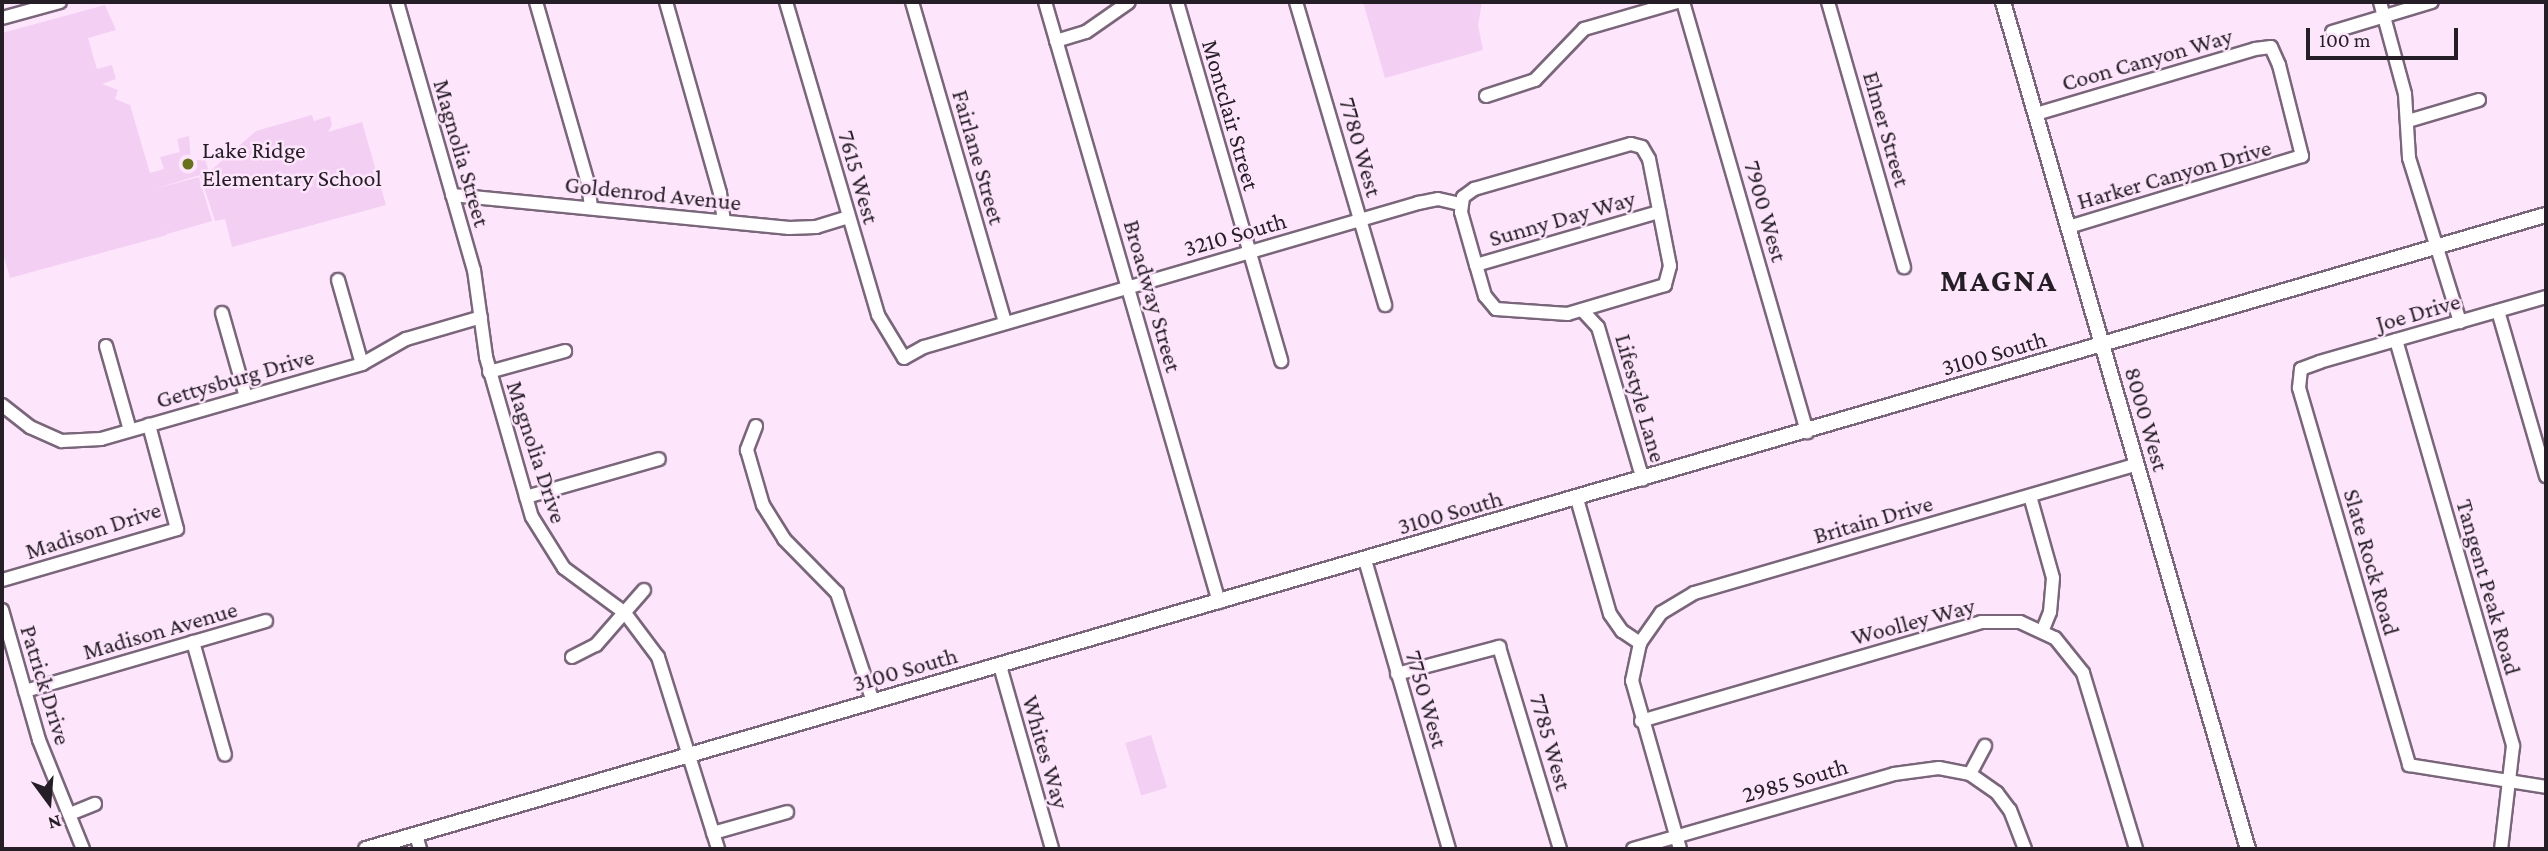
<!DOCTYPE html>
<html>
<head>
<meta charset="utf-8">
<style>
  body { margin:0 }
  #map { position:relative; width:2548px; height:851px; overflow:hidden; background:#fde5fc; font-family:"Crimson Pro",serif }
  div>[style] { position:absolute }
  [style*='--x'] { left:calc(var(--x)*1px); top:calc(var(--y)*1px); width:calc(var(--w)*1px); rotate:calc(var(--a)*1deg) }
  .green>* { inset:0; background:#f4cff4; transform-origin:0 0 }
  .roads { filter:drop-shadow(2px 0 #7a667a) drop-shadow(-2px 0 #7a667a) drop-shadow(0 2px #7a667a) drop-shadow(0 -2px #7a667a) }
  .minor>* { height:12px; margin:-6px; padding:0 6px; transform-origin:6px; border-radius:6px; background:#fff }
  .tertiary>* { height:14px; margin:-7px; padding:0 7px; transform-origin:7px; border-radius:7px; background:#fff }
  .dots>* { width:19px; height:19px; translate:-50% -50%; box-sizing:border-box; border:4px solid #fde5fc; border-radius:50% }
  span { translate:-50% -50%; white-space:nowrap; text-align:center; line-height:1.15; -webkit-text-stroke:5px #fde5fc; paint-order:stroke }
  .street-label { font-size:24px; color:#261e26 }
  .poi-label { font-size:24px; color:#261e26 }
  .left { translate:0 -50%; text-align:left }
  .district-label { font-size:32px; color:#261e26; font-weight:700; letter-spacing:2px }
  .frame { position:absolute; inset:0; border:4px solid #261e26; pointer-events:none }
  .north { position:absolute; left:14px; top:767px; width:70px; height:70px; -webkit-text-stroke:5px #fde5fc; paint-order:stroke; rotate:164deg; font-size:19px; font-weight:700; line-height:28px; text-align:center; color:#261e26 }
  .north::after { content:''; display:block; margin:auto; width:24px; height:32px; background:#261e26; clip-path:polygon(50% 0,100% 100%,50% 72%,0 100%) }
  .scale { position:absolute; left:2306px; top:28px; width:152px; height:32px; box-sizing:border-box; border:4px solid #261e26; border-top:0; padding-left:9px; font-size:21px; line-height:24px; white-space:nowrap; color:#261e26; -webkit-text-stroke:5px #fde5fc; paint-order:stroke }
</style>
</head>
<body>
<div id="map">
  <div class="green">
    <div style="clip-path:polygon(1363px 2px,1482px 2px,1478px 25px,1483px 50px,1385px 78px)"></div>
    <div style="clip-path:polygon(105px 5px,116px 30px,88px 38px,97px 69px,112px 65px,116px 79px,102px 84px,118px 90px,115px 99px,130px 105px,150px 173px,164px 169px,160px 157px,180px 152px,177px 139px,189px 136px,191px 161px,205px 159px,209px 172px,256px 131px,312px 115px,314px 121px,330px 116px,332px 125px,328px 132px,362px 122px,386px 205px,232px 247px,225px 219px,215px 221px,200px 175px,154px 189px,199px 177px,212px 221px,167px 234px,164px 223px,167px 235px,10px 278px,2px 250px,2px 33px)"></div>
    <div style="left:1151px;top:735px;width:55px;height:27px;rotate:73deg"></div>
  </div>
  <div class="roads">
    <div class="minor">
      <div style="--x:397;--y:2;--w:279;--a:74"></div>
      <div style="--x:474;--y:270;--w:88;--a:82.1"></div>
      <div style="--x:486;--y:357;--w:166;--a:74"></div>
      <div style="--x:532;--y:517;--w:60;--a:57.9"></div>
      <div style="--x:564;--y:568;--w:76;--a:36.4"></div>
      <div style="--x:625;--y:613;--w:55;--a:53.1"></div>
      <div style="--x:658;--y:657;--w:201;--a:72.6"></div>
      <div style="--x:536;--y:2;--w:188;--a:74"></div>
      <div style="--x:588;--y:183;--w:24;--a:83"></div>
      <div style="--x:666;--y:2;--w:198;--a:74.2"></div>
      <div style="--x:720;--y:193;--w:28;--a:82"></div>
      <div style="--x:786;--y:2;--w:326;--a:73.6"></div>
      <div style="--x:878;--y:315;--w:50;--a:58.8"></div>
      <div style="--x:904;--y:358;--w:23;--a:-29"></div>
      <div style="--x:924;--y:347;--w:515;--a:-16.25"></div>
      <div style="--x:1418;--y:203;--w:20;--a:-11"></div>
      <div style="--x:1438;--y:199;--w:23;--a:13"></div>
      <div style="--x:912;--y:2;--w:334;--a:73.8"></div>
      <div style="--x:1045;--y:2;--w:625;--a:73.83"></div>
      <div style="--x:1177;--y:2;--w:374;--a:73.8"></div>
      <div style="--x:1296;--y:2;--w:316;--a:73.6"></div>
      <div style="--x:1683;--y:2;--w:448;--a:73.9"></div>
      <div style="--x:1828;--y:2;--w:276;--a:74"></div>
      <div style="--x:2380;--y:2;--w:95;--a:74.8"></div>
      <div style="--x:2405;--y:94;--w:64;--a:86.4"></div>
      <div style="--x:2409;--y:158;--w:172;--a:72.7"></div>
      <div style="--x:2;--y:18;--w:60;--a:-15.4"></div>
      <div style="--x:2332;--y:32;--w:104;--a:-16.7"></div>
      <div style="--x:1056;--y:41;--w:31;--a:-17"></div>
      <div style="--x:1086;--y:32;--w:52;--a:-34.9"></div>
      <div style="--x:1486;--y:96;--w:52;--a:-18.1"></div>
      <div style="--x:1535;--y:80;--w:71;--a:-46.1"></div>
      <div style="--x:1584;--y:29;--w:97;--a:-16.2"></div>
      <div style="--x:2036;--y:114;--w:228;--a:-16.5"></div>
      <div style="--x:2255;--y:49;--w:16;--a:-7"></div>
      <div style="--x:2271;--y:47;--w:20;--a:66"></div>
      <div style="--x:2279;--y:65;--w:94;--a:75.8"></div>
      <div style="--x:2302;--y:156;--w:244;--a:163.1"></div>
      <div style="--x:2408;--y:121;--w:74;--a:-16.5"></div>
      <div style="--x:1631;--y:144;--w:11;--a:15"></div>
      <div style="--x:1642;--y:147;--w:14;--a:60"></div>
      <div style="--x:1649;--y:159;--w:109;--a:78.9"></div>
      <div style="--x:1670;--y:266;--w:20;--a:105"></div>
      <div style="--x:1665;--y:285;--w:101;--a:163.4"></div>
      <div style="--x:1568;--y:314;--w:72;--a:-176"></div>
      <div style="--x:1496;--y:309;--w:17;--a:-130"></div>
      <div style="--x:1485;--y:296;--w:32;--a:-106"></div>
      <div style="--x:1476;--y:265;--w:55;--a:-105.8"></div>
      <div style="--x:1461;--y:212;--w:15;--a:-82"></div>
      <div style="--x:1463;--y:197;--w:14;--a:-36"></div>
      <div style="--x:1474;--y:189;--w:163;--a:-16"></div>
      <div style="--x:452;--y:195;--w:339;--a:5.6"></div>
      <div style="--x:789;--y:228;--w:27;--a:-2"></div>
      <div style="--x:816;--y:227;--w:34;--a:-17"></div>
      <div style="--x:1476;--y:265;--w:191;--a:-16.2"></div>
      <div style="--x:338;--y:280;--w:87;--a:74.1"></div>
      <div style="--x:2546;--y:297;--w:235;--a:164"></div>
      <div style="--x:2320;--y:362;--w:20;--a:160"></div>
      <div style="--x:2301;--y:369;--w:19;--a:96"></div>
      <div style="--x:2299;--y:388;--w:393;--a:73.7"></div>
      <div style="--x:2409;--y:765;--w:139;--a:9.1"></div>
      <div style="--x:1582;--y:310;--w:23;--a:47"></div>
      <div style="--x:1598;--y:327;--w:159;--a:73.6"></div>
      <div style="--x:2498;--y:311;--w:172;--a:73.8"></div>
      <div style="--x:222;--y:313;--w:87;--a:74.1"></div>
      <div style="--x:2396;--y:340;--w:423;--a:73.9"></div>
      <div style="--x:2513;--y:746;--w:104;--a:96.6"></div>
      <div style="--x:106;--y:346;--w:87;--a:74.1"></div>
      <div style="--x:489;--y:372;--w:79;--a:-15.4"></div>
      <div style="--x:2;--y:405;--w:36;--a:38"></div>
      <div style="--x:30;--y:427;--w:35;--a:24"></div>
      <div style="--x:62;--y:441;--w:39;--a:-3"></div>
      <div style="--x:101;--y:439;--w:272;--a:-16"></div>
      <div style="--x:362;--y:364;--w:51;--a:-29.6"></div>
      <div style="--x:406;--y:339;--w:78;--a:-16.3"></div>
      <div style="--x:756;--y:426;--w:26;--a:111"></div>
      <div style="--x:747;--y:450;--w:57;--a:73.8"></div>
      <div style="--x:763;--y:505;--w:40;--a:58"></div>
      <div style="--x:784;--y:539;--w:76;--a:45.5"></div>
      <div style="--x:837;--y:593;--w:115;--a:71.7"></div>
      <div style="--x:2030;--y:496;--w:85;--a:74.3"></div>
      <div style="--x:2053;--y:578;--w:34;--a:95"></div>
      <div style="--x:2050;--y:612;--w:18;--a:112"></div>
      <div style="--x:526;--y:497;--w:138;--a:-15.9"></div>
      <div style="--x:1577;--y:499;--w:120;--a:74"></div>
      <div style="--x:1610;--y:614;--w:21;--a:55"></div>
      <div style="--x:1622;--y:631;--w:22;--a:34"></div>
      <div style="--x:1365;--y:560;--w:301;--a:73.8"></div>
      <div style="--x:2;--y:580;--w:182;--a:-16.2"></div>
      <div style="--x:177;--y:529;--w:108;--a:-105.1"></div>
      <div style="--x:2;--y:610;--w:135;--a:74.1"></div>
      <div style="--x:39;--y:740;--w:118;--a:68"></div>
      <div style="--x:193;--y:642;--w:117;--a:74.2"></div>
      <div style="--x:572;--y:657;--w:27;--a:-27"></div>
      <div style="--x:596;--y:645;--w:73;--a:-48.9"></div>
      <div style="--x:1000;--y:666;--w:190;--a:74.1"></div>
      <div style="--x:1397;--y:674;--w:106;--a:-14.8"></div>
      <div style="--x:1499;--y:647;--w:211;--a:73.2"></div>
      <div style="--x:25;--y:691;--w:251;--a:-16.2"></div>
      <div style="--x:1641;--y:721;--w:354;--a:-16.2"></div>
      <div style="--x:1981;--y:622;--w:39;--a:0"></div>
      <div style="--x:2020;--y:622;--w:38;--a:25"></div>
      <div style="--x:2055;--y:638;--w:45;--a:51.3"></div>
      <div style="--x:2083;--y:673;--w:184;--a:73.2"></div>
      <div style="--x:1970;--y:774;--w:32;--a:-62"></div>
      <div style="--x:70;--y:814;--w:27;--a:-22"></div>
      <div style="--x:713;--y:833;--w:77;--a:-15.8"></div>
      <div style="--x:416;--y:835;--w:15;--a:74"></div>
      <div style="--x:1633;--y:849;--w:272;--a:-16"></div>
      <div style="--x:1894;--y:774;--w:45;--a:-7.6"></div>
      <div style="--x:1939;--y:768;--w:32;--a:11"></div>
      <div style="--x:1970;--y:774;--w:33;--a:35"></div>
      <div style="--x:1997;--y:793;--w:21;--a:53"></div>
      <div style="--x:2010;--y:810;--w:42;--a:69"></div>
      <div style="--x:1680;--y:849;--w:175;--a:-105.9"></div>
      <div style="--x:1632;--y:681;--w:39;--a:-78"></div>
      <div style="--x:1640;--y:643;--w:37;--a:-55"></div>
      <div style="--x:1661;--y:613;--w:39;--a:-31"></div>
      <div style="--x:1694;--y:593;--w:460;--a:-16.2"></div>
    </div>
    <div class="tertiary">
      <div style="--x:2003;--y:2;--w:882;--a:73.87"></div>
      <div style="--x:366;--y:849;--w:2270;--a:-16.22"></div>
    </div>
  </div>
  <div class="dots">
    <div style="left:188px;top:164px;background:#68721c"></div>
  </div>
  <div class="street-label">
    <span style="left:2147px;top:59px;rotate:-16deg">Coon Canyon Way</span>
    <span style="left:1231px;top:115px;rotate:74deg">Montclair Street</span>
    <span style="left:1887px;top:129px;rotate:74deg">Elmer Street</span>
    <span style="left:1361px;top:147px;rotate:74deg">7780 West</span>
    <span style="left:462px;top:153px;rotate:74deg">Magnolia Street</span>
    <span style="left:979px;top:157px;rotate:74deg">Fairlane Street</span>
    <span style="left:2174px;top:174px;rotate:-16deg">Harker Canyon Drive</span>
    <span style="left:859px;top:177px;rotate:74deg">7615 West</span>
    <span style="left:653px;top:193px;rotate:6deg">Goldenrod Avenue</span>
    <span style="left:1766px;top:211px;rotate:74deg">7900 West</span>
    <span style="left:1562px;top:218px;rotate:-16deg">Sunny Day Way</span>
    <span style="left:1235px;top:234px;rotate:-16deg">3210 South</span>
    <span style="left:1153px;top:296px;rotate:74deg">Broadway Street</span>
    <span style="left:2418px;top:312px;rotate:-16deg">Joe Drive</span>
    <span style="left:1994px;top:353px;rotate:-16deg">3100 South</span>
    <span style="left:235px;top:378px;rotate:-16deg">Gettysburg Drive</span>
    <span style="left:1641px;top:398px;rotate:74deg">Lifestyle Lane</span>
    <span style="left:2147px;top:419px;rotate:74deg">8000 West</span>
    <span style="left:537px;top:452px;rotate:72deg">Magnolia Drive</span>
    <span style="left:1450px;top:512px;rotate:-16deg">3100 South</span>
    <span style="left:1873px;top:519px;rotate:-16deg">Britain Drive</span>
    <span style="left:93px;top:530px;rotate:-18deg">Madison Drive</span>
    <span style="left:2372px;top:562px;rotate:74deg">Slate Rock Road</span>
    <span style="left:2489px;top:587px;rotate:74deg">Tangent Peak Road</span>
    <span style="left:1913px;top:621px;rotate:-15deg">Woolley Way</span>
    <span style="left:160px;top:630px;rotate:-16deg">Madison Avenue</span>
    <span style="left:905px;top:669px;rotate:-16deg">3100 South</span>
    <span style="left:46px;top:685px;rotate:73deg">Patrick Drive</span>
    <span style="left:1427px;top:699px;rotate:74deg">7750 West</span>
    <span style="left:1551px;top:742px;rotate:74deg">7785 West</span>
    <span style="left:1046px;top:752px;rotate:74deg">Whites Way</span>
    <span style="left:1795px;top:780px;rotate:-16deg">2985 South</span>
  </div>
  <div class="poi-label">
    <span class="left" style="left:202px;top:164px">Lake Ridge<br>Elementary School</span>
  </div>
  <div class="district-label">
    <span style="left:1999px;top:280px">MAGNA</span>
  </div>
  <div class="frame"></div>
  <div class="north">N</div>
  <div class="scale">100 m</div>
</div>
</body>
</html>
